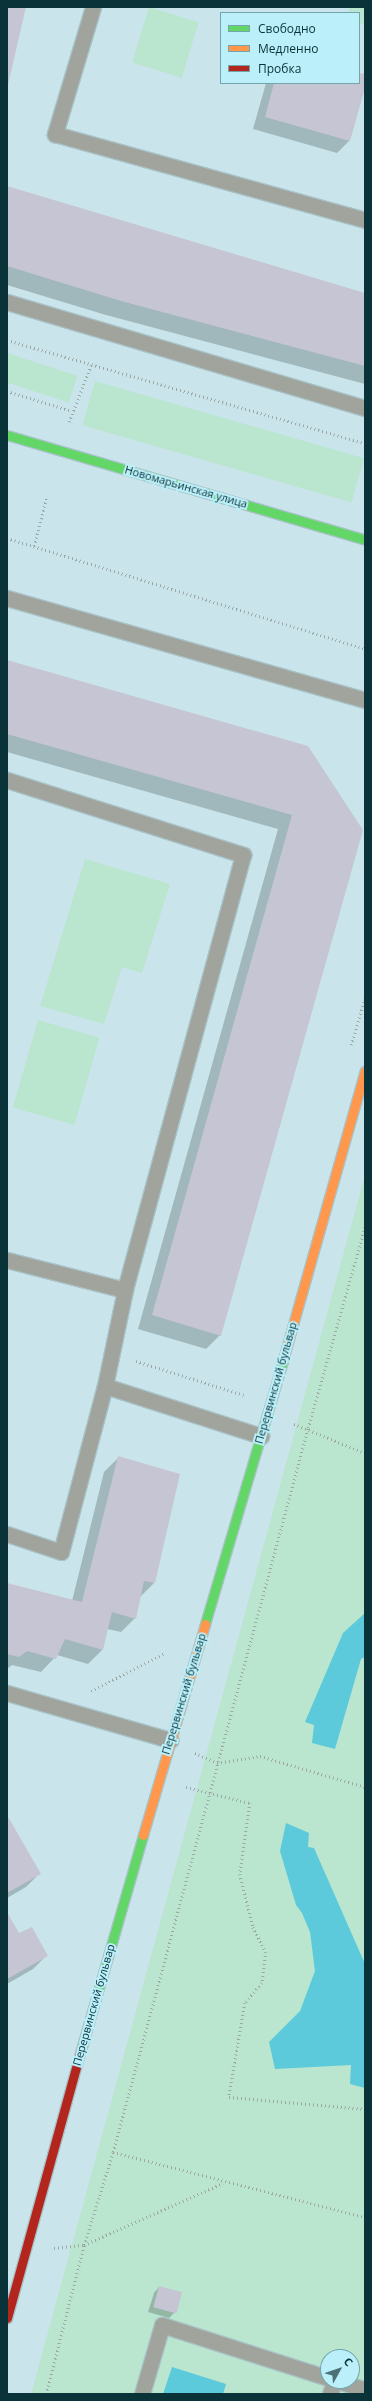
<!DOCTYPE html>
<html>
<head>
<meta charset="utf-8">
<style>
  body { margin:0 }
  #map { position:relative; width:372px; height:2401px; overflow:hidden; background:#c9e5eb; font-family:"Open Sans",sans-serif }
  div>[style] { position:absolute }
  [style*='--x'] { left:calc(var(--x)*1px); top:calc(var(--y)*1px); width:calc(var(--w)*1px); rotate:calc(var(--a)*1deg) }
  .green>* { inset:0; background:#bae5cf; transform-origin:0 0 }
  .water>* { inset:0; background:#5ccadb }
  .shadow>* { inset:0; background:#0003 }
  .building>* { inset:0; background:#c6c5d4; transform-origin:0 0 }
  .path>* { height:2.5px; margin-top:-1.25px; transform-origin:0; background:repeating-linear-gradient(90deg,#9da8a5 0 1px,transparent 0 4px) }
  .roads { filter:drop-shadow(1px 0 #a9c3c8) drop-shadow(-1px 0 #a9c3c8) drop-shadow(0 1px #a9c3c8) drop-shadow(0 -1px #a9c3c8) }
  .lane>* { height:15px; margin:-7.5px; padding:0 7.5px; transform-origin:7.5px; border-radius:7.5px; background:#a0a49c }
  .fast>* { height:9px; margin:-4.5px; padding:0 4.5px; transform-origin:4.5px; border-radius:4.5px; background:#63d668 }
  .slow>* { height:9px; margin:-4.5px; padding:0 4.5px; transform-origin:4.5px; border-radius:4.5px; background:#ff974d }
  .jam>* { height:9px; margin:-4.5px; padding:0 4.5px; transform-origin:4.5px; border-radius:4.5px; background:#b3261e }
  span { translate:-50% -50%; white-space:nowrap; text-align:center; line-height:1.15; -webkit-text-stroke:4px #bbeff9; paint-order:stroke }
  .street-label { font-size:11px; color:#093339 }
  .frame { position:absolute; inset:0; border:8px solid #093339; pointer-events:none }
  .legend { position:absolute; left:220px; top:12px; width:140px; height:72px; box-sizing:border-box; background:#bbeff9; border:1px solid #74a4ac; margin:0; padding:5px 7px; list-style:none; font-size:12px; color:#093339 }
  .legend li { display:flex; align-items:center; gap:8px; height:20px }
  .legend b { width:20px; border:1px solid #74a4ac }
  .north { position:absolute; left:320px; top:2349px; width:40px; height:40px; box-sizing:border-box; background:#bbeff9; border:1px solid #74a4ac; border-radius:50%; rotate:50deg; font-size:11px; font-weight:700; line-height:16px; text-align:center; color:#093339 }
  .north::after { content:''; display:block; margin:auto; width:14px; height:18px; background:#4c7177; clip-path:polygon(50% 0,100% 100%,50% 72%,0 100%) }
</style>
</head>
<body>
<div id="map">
  <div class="green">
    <div style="left:149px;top:7px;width:52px;height:58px;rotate:17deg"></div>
    <div style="clip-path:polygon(350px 7px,365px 7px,365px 25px,359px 23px,359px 13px,348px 13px)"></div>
    <div style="left:7px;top:353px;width:74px;height:28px;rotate:18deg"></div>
    <div style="left:95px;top:381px;width:280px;height:46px;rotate:16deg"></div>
    <div style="clip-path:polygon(85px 859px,170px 884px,142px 973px,122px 967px,104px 1024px,40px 1006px)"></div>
    <div style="left:38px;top:1020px;width:64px;height:91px;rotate:16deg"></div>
    <div style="clip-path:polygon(evenodd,365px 1175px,365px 2394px,31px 2394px,365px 1175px,328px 2357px,352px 2357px,352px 2381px,328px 2381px,328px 2357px)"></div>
  </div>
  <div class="water">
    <div style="clip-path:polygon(365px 1613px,365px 1657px,361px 1659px,335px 1749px,312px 1743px,314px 1725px,305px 1722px,343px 1633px)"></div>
    <div style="clip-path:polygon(286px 1823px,309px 1833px,308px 1847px,314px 1848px,365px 1964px,365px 2088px,350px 2084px,351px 2065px,275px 2069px,269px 2042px,300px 2011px,315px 1971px,310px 1932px,302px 1913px,296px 1905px,280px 1851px)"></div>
    <div style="clip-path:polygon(172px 2367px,226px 2384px,223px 2394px,163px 2394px)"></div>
  </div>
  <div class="shadow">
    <div style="clip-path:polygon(359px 74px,365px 76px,365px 85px,349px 141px,337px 153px,253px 129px,266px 83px,359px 83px)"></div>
    <div style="clip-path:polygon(7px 187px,365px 294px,365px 384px,106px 315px,7px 285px)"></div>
    <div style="clip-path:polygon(7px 661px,308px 747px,220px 1335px,206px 1349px,138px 1329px,278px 829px,7px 752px)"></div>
    <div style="clip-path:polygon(118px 1458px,154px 1583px,139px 1598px,135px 1618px,121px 1632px,107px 1629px,102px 1650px,88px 1664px,57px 1655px,41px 1672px,12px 1665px,7px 1669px,7px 1584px,72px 1601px,104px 1472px)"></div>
    <div style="clip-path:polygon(7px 1818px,39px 1874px,26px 1887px,7px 1898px)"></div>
    <div style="clip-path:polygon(7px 1914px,19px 1935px,47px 1955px,33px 1969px,7px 1984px)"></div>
    <div style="clip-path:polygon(159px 2287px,175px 2312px,169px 2318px,148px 2312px,154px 2293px)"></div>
  </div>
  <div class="building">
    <div style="clip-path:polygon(7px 7px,26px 7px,8px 85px,7px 85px)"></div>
    <div style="clip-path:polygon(359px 73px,365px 74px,365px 88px,350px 141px,265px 117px,274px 83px,359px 83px)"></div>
    <div style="clip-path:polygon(7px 186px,365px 293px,365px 366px,121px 301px,7px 266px)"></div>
    <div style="clip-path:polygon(7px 660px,308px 746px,363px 830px,221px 1336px,152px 1315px,292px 815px,7px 734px)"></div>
    <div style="clip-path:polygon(118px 1456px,180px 1474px,155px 1583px,144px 1581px,136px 1619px,112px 1612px,103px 1650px,65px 1639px,56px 1659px,27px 1651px,19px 1657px,7px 1654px,7px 1583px,82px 1602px)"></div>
    <div style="clip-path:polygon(7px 1815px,41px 1874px,7px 1893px)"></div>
    <div style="clip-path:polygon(7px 1912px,19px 1933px,32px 1927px,48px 1956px,7px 1979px)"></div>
    <div style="left:159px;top:2286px;width:24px;height:22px;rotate:15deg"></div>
  </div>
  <div class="path">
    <div style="--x:7;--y:340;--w:373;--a:16.1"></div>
    <div style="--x:7;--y:391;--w:68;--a:17.1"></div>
    <div style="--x:69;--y:422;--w:61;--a:-68.9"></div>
    <div style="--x:7;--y:538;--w:375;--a:17.2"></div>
    <div style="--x:34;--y:546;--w:49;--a:-75.7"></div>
    <div style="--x:351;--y:1045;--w:49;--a:-73.4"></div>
    <div style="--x:136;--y:1361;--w:113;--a:17.5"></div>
    <div style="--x:294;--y:1424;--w:77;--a:22.2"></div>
    <div style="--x:91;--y:1691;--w:83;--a:-27.2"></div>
    <div style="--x:195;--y:1753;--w:24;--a:24"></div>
    <div style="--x:217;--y:1763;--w:44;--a:-9.2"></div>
    <div style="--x:260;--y:1756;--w:109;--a:16.4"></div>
    <div style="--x:186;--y:1787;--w:66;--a:14"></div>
    <div style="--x:250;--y:1803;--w:72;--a:98"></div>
    <div style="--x:240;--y:1874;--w:55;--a:76.2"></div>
    <div style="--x:253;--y:1927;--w:28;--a:63"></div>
    <div style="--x:266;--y:1952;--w:31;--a:97"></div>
    <div style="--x:262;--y:1983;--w:26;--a:130"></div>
    <div style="--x:245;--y:2003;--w:95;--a:99.7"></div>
    <div style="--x:229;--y:2097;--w:137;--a:5"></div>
    <div style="--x:113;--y:2152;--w:260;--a:14.5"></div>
    <div style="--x:54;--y:2248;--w:30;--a:-6"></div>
    <div style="--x:84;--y:2245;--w:152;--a:-24"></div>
    <div style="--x:46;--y:2394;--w:154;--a:-75.7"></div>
    <div style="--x:84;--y:2245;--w:97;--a:-72.7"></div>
    <div style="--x:113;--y:2152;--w:750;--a:-74.93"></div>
    <div style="--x:308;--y:1428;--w:210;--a:-74.2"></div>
  </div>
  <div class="roads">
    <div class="lane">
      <div style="--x:93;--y:7;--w:133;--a:106.7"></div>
      <div style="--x:55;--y:134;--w:322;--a:15.5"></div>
      <div style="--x:7;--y:302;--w:373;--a:16.5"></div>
      <div style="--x:7;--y:598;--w:372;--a:15.9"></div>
      <div style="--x:7;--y:780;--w:248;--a:17.6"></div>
      <div style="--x:243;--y:855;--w:451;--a:105.2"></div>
      <div style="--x:125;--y:1290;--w:98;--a:101.8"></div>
      <div style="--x:105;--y:1386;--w:164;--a:17.8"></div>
      <div style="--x:7;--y:1260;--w:122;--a:14.3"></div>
      <div style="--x:7;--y:1534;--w:57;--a:18.4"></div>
      <div style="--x:61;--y:1552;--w:172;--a:-75.2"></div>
      <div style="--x:7;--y:1693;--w:170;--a:16.1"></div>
      <div style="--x:338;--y:2381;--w:28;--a:18"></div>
      <div style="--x:142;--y:2394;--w:72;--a:-73.8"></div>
      <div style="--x:162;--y:2325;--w:174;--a:17.7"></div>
      <div style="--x:330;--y:2394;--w:14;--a:-73"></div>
    </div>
    <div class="fast">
      <div style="--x:7;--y:435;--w:373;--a:16.3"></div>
      <div style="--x:205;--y:1624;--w:275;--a:-73.5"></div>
      <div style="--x:81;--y:2050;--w:224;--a:-73.9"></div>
    </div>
    <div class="slow">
      <div style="--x:283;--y:1360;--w:300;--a:-74.2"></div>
      <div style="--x:143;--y:1835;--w:220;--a:-73.6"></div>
    </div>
    <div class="jam">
      <div style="--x:7;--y:2318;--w:278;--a:-74.6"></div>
    </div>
  </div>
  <div class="street-label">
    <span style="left:186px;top:487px;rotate:16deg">Новомарьинская улица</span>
    <span style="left:276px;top:1383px;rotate:-74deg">Перервинский бульвар</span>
    <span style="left:184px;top:1694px;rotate:-73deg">Перервинский бульвар</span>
    <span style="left:94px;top:2005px;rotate:-74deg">Перервинский бульвар</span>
  </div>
  <div class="frame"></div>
  <ul class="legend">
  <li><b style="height:5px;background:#63d668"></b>Свободно</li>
  <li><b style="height:5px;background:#ff974d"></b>Медленно</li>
  <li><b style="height:5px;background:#b3261e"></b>Пробка</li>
  </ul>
  <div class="north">С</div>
</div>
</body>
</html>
